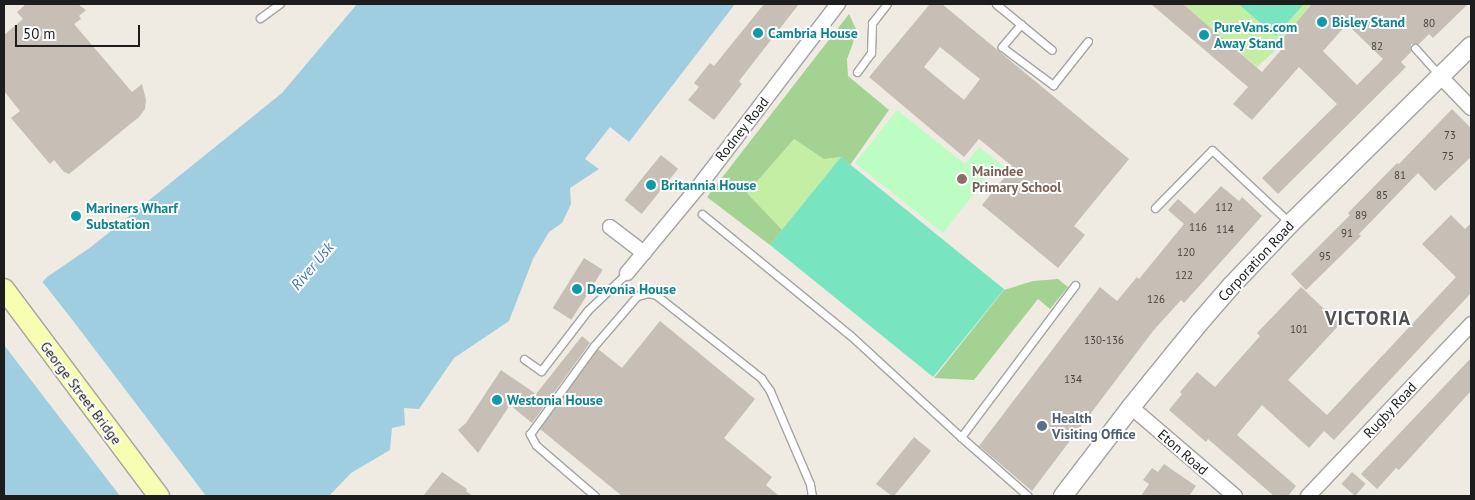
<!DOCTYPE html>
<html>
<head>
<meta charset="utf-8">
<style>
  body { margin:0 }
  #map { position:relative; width:1475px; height:500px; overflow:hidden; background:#efebe2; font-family:"PT Sans",sans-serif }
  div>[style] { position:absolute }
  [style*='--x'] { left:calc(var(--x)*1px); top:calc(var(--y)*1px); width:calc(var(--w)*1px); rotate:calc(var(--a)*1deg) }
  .grass>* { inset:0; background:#c4eea3 }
  .forest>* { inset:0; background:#a3d293 }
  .park>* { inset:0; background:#bbfdc3 }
  .pitch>* { inset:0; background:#79e5c0; transform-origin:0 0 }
  .water>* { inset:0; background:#9fcee0 }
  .pier>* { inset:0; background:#efebe2 }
  .building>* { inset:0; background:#c7beb5; transform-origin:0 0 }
  .roads { filter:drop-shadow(1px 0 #a4a4a4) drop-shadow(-1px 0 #a4a4a4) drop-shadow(0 1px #a4a4a4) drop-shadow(0 -1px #a4a4a4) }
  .service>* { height:7px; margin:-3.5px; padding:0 3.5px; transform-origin:3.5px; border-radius:3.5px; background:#fff }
  .minor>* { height:14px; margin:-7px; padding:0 7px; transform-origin:7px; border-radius:7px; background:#fff }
  .tertiary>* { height:18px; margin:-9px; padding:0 9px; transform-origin:9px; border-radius:9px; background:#fff }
  .secondary>* { height:20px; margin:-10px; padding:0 10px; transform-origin:10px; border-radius:10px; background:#f7feb1 }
  .dots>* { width:14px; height:14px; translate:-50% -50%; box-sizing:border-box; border:2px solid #fff; border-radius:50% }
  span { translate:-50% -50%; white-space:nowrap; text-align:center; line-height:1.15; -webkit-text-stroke:4px #fff; paint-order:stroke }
  .number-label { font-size:11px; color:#484543 }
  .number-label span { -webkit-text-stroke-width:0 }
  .culture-label { font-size:14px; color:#0d838f; font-weight:700 }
  .left { translate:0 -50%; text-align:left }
  .street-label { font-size:14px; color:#1d1d1d }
  .education-label { font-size:14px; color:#785e54; font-weight:700 }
  .service-label { font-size:14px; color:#4e5e75; font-weight:700 }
  .water-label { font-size:15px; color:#4276b3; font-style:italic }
  .district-label { font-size:19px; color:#505050; font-weight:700; letter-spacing:1px }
  .frame { position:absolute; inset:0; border:5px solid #1d1d1d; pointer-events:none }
  .scale { position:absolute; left:15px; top:25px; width:125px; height:22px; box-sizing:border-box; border:2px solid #1d1d1d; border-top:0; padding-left:6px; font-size:15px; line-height:18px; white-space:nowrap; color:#1d1d1d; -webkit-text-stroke:4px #fff; paint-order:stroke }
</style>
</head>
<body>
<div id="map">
  <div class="grass">
    <div style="clip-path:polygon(1183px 4px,1238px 4px,1276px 36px,1304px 4px,1312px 4px,1277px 45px,1279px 47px,1257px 67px)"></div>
    <div style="clip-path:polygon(794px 139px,824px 159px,841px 157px,782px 230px,747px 193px)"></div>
  </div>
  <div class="forest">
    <div style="clip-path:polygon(849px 14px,856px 29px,853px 43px,847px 59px,848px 76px,889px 110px,850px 165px,841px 157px,824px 159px,794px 139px,747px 193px,782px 230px,770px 245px,707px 197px)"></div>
    <div style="clip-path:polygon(1058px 279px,1068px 287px,1050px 309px,1038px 299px,974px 380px,934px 378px,1004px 290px,1033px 281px)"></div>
  </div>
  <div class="park">
    <div style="clip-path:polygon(897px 110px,965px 164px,979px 147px,1006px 168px,998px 178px,990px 173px,943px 233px,855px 163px)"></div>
  </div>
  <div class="pitch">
    <div style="clip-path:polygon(1238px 4px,1304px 4px,1276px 36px)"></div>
    <div style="left:841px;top:157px;width:210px;height:113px;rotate:39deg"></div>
  </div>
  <div class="water">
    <div style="clip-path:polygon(357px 4px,735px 4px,629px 142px,610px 127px,585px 159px,599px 169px,570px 188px,571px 204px,562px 223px,549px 232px,533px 259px,509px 321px,454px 358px,419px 409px,404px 408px,405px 425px,392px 428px,390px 450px,351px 473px,329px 496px,4px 496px,4px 323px,47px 277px,91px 247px,282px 93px)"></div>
  </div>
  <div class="pier">
    <div style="clip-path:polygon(41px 280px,74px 322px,206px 496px,120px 496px,4px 345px,4px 319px)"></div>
  </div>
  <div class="building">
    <div style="clip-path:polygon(26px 4px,78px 4px,86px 10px,79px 16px,81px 19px,74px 24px,132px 92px,142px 84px,146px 100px,145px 109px,139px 117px,69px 174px,64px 172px,54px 160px,50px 164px,11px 118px,20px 111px,4px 91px,4px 35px,23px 19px,17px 12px)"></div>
    <div style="clip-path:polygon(764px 4px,799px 4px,739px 81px,742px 84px,714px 120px,688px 100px,699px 87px,694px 83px,710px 63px,714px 66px)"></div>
    <div style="clip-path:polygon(evenodd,930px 4px,942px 4px,1129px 159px,1074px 226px,1085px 235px,1058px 268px,982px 205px,1013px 167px,979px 139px,964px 157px,869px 77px,930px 4px,940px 47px,980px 79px,964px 100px,924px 67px,940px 47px)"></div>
    <div style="clip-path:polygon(evenodd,1151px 4px,1183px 4px,1262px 72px,1282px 49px,1277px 45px,1312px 4px,1468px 4px,1433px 38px,1429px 34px,1419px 44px,1411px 44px,1411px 52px,1401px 62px,1406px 67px,1278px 194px,1262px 178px,1337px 104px,1299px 67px,1252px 120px,1233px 104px,1248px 87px,1151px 4px,1347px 24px,1383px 59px,1357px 85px,1323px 51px,1347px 24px)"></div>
    <div style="clip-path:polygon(1452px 109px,1471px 128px,1471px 157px,1435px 191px,1418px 173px,1359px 234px,1361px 236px,1306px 290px,1291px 274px,1350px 215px,1348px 213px,1397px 163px,1399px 164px)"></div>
    <div style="left:661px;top:155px;width:22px;height:58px;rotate:39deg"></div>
    <div style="clip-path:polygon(1221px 186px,1239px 201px,1242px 197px,1262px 216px,1184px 303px,1181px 300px,1153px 331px,1032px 491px,979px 446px,1100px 287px,1117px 301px,1137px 277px,1139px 279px,1184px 224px,1168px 210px,1178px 199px,1195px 214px)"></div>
    <div style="clip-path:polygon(1451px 215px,1465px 229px,1471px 223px,1471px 293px,1334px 440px,1324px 431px,1309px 448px,1262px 405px,1237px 435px,1296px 486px,1288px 496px,1274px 496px,1208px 439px,1206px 442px,1169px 410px,1182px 394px,1180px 392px,1197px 372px,1215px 387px,1260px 336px,1257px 333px,1301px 287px,1340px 324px,1288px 380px,1327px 415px,1456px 277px,1422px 244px)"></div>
    <div style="left:584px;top:258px;width:22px;height:59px;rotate:32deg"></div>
    <div style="clip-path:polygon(660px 321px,755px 399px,724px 438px,772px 477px,766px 485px,779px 496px,622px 496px,540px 429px,598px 349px,622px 368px)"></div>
    <div style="clip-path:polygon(582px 336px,590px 343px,532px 423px,510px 405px,478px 453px,458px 430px,466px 423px,501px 370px,536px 394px)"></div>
    <div style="clip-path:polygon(1471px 358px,1471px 391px,1399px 470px,1396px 468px,1377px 489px,1361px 474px)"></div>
    <div style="clip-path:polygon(914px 437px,931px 451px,894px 496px,892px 496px,876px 484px)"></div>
    <div style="clip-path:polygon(1164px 464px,1196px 486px,1189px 496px,1141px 496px,1149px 484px,1143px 480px,1152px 468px,1158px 472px)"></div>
    <div style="clip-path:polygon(442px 472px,467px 489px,466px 491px,473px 496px,423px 496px)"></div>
    <div style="left:1352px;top:472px;width:18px;height:16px;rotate:41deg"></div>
  </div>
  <div class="roads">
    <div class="service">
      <div style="--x:996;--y:4;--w:72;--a:39.4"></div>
      <div style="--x:260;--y:18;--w:24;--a:-36"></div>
      <div style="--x:1021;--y:24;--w:30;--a:130"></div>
      <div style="--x:1002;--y:47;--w:64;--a:36.7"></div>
      <div style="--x:1053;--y:85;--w:56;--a:-51.5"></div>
      <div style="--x:1415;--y:48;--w:36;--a:48"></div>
      <div style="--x:857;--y:72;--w:24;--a:-54"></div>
      <div style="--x:871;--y:53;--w:30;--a:-88"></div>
      <div style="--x:872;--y:23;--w:24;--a:-52"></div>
      <div style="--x:1155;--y:208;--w:81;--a:-45.5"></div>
      <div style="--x:1212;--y:150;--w:107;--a:43.1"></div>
      <div style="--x:702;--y:214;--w:191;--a:39.3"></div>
      <div style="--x:850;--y:335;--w:151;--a:42.6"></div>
      <div style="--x:961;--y:437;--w:190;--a:-53.1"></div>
      <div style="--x:524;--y:359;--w:21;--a:35"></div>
      <div style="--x:541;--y:371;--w:77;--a:-52.4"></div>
      <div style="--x:588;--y:310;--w:54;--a:-43.5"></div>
      <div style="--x:961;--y:437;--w:89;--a:41.4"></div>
      <div style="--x:595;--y:496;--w:78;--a:-139.2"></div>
      <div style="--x:536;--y:445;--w:13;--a:-119"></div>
      <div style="--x:530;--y:434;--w:109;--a:-54"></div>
      <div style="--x:594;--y:346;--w:66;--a:-49.3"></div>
      <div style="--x:637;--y:296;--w:11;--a:-15"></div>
      <div style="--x:648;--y:293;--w:8;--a:14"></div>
      <div style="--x:656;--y:295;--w:134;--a:38.3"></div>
      <div style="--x:761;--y:378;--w:16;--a:55"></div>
      <div style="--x:770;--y:391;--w:101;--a:66.7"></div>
      <div style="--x:810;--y:484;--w:12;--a:81"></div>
    </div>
    <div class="minor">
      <div style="--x:1439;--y:75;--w:46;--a:45.9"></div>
      <div style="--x:610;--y:227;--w:43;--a:37.4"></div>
      <div style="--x:627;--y:273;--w:119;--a:-50.4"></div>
      <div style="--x:703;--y:181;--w:223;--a:-52.7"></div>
      <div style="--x:1131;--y:407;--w:137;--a:40.6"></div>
      <div style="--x:1308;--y:496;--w:237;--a:-46.5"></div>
    </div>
    <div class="tertiary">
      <div style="--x:1063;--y:496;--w:112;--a:-52.6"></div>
      <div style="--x:1131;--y:407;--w:108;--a:-51"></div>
      <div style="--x:1199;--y:323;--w:50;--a:-49"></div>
      <div style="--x:1232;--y:285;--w:84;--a:-46.4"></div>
      <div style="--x:1290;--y:224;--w:254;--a:-44.5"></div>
    </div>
    <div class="secondary">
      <div style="--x:4;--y:289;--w:259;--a:53.2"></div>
    </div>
  </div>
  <div class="dots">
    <div style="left:1322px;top:22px;background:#0f9aa8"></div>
    <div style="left:758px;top:33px;background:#0f9aa8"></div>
    <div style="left:1204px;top:35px;background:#0f9aa8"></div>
    <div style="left:962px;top:179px;background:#8d6e63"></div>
    <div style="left:651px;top:185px;background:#0f9aa8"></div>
    <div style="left:76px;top:216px;background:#0f9aa8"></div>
    <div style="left:577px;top:289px;background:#0f9aa8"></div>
    <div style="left:497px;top:400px;background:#0f9aa8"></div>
    <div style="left:1042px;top:426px;background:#5c6f8a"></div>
  </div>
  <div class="number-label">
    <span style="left:1429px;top:23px">80</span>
    <span style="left:1377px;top:46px">82</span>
    <span style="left:1450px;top:135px">73</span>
    <span style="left:1448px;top:156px">75</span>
    <span style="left:1400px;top:175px">81</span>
    <span style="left:1382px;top:195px">85</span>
    <span style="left:1224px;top:207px">112</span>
    <span style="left:1361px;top:215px">89</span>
    <span style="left:1198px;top:227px">116</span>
    <span style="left:1225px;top:229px">114</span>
    <span style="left:1347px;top:233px">91</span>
    <span style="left:1186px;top:252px">120</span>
    <span style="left:1325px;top:256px">95</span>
    <span style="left:1184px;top:275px">122</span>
    <span style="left:1156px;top:299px">126</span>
    <span style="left:1299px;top:329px">101</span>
    <span style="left:1104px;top:340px">130-136</span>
    <span style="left:1073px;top:379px">134</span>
  </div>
  <div class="culture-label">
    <span class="left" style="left:1332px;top:22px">Bisley Stand</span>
    <span class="left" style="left:1214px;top:35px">PureVans.com<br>Away Stand</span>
    <span class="left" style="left:768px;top:33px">Cambria House</span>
    <span class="left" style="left:661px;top:185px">Britannia House</span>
    <span class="left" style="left:86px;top:216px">Mariners Wharf<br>Substation</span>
    <span class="left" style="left:587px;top:289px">Devonia House</span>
    <span class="left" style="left:507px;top:400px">Westonia House</span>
  </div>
  <div class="street-label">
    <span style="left:742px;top:129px;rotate:-52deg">Rodney Road</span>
    <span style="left:1256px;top:261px;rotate:-47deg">Corporation Road</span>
    <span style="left:81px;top:393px;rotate:53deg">George Street Bridge</span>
    <span style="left:1390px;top:410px;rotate:-47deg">Rugby Road</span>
    <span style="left:1183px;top:452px;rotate:41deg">Eton Road</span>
  </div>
  <div class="education-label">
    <span class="left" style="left:972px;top:179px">Maindee<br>Primary School</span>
  </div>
  <div class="service-label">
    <span class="left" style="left:1052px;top:426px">Health<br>Visiting Office</span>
  </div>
  <div class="water-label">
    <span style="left:312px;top:266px;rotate:-50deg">River Usk</span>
  </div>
  <div class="district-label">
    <span style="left:1368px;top:319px">VICTORIA</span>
  </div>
  <div class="frame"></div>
  <div class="scale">50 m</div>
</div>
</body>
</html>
